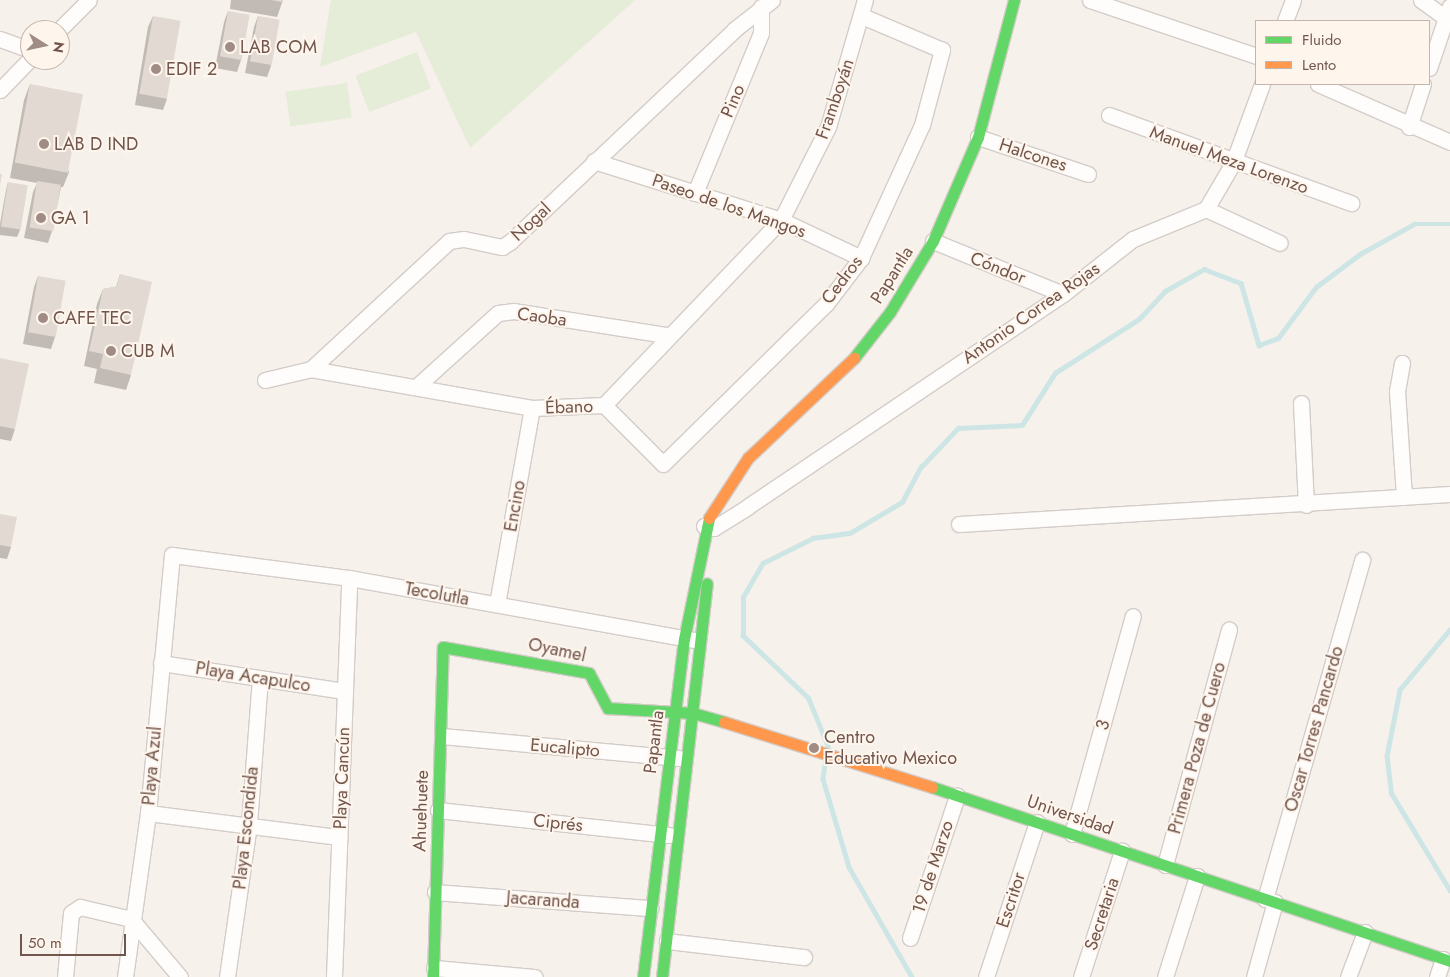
<!DOCTYPE html>
<html>
<head>
<meta charset="utf-8">
<style>
  body { margin:0 }
  #map { position:relative; width:1450px; height:977px; overflow:hidden; background:#f6f1eb; font-family:Jost,sans-serif }
  div>[style] { position:absolute }
  [style*='--x'] { left:calc(var(--x)*1px); top:calc(var(--y)*1px); width:calc(var(--w)*1px); rotate:calc(var(--a)*1deg) }
  .green>* { inset:0; background:#e5ecd7; transform-origin:0 0 }
  .stream>* { height:4.5px; margin:-2.25px; padding:0 2.25px; transform-origin:2.25px; border-radius:2.25px; background:#cde6e5 }
  .roads { filter:drop-shadow(1px 0 #d4ccc8) drop-shadow(-1px 0 #d4ccc8) drop-shadow(0 1px #d4ccc8) drop-shadow(0 -1px #d4ccc8) }
  .street>* { height:15px; margin:-7.5px; padding:0 7.5px; transform-origin:7.5px; border-radius:7.5px; background:#fefdfc }
  .fast>* { height:11px; margin:-5.5px; padding:0 5.5px; transform-origin:5.5px; border-radius:5.5px; background:#63d668 }
  .slow>* { height:11px; margin:-5.5px; padding:0 5.5px; transform-origin:5.5px; border-radius:5.5px; background:#ff974d }
  .wall>* { inset:0; background:#c2bbb5 }
  .building>* { inset:0; background:#e2d9d3; transform-origin:0 0 }
  .dots>* { width:14px; height:14px; translate:-50% -50%; box-sizing:border-box; border:2px solid #fef5ec; border-radius:50% }
  span { translate:-50% -50%; white-space:nowrap; text-align:center; line-height:1.15; -webkit-text-stroke:4px #fef5ec; paint-order:stroke }
  .poi-label { font-size:18px; color:#72564d }
  .left { translate:0 -50%; text-align:left }
  .street-label { font-size:18px; color:#72564d }
  .legend { position:absolute; left:1255px; top:20px; width:175px; height:65px; box-sizing:border-box; background:#fef5ec; border:1px solid #c6b5ac; margin:0; padding:6px 9px; list-style:none; font-size:15px; color:#72564d }
  .legend li { display:flex; align-items:center; gap:10px; height:25px }
  .legend b { width:25px; border:1px solid #c6b5ac }
  .north { position:absolute; left:20px; top:20px; width:50px; height:50px; box-sizing:border-box; background:#fef5ec; border:1px solid #c6b5ac; border-radius:50%; rotate:100deg; font-size:14px; font-weight:700; line-height:20px; text-align:center; color:#72564d }
  .north::after { content:''; display:block; margin:auto; width:18px; height:22px; background:#a08c84; clip-path:polygon(50% 0,100% 100%,50% 72%,0 100%) }
  .scale { position:absolute; left:20px; top:934px; width:106px; height:22px; box-sizing:border-box; border:2px solid #72564d; border-top:0; padding-left:6px; font-size:15px; line-height:18px; white-space:nowrap; color:#72564d; -webkit-text-stroke:4px #fef5ec; paint-order:stroke }
</style>
</head>
<body>
<div id="map">
  <div class="green">
    <div style="clip-path:polygon(331px 0,635px 0,470px 148px,416px 32px,320px 67px)"></div>
    <div style="left:417px;top:52px;width:39px;height:66px;rotate:69deg"></div>
    <div style="left:347px;top:83px;width:35px;height:62px;rotate:82deg"></div>
  </div>
  <div class="stream">
    <div style="--x:1450;--y:630;--w:78;--a:129.8"></div>
    <div style="--x:1400;--y:690;--w:67;--a:101.1"></div>
    <div style="--x:1387;--y:756;--w:38;--a:83"></div>
    <div style="--x:1392;--y:794;--w:112;--a:58.9"></div>
    <div style="--x:828;--y:747;--w:53;--a:-112.2"></div>
    <div style="--x:808;--y:698;--w:90;--a:-136.4"></div>
    <div style="--x:743;--y:636;--w:39;--a:-90"></div>
    <div style="--x:743;--y:597;--w:39;--a:-60"></div>
    <div style="--x:763;--y:563;--w:56;--a:-26.6"></div>
    <div style="--x:813;--y:538;--w:37;--a:-8"></div>
    <div style="--x:850;--y:533;--w:61;--a:-30.8"></div>
    <div style="--x:902;--y:502;--w:40;--a:-62"></div>
    <div style="--x:921;--y:467;--w:54;--a:-46.5"></div>
    <div style="--x:958;--y:428;--w:64;--a:-2.7"></div>
    <div style="--x:1022;--y:425;--w:62;--a:-57.6"></div>
    <div style="--x:1055;--y:373;--w:100;--a:-32.7"></div>
    <div style="--x:1139;--y:319;--w:38;--a:-47"></div>
    <div style="--x:1165;--y:291;--w:45;--a:-29.4"></div>
    <div style="--x:1204;--y:269;--w:40;--a:21"></div>
    <div style="--x:1241;--y:283;--w:65;--a:73.8"></div>
    <div style="--x:1259;--y:345;--w:20;--a:-20"></div>
    <div style="--x:1278;--y:338;--w:64;--a:-53.3"></div>
    <div style="--x:1316;--y:287;--w:55;--a:-36.9"></div>
    <div style="--x:1360;--y:254;--w:62;--a:-29.1"></div>
    <div style="--x:1414;--y:224;--w:36;--a:0"></div>
    <div style="--x:826;--y:757;--w:22;--a:98"></div>
    <div style="--x:823;--y:779;--w:92;--a:73.5"></div>
    <div style="--x:849;--y:867;--w:127;--a:60.2"></div>
  </div>
  <div class="roads">
    <div class="street">
      <div style="--x:1090;--y:0;--w:175;--a:18.6"></div>
      <div style="--x:1421;--y:0;--w:31;--a:36"></div>
      <div style="--x:1285;--y:21;--w:22;--a:-69"></div>
      <div style="--x:59;--y:30;--w:42;--a:-45"></div>
      <div style="--x:0;--y:39;--w:32;--a:20"></div>
      <div style="--x:1429;--y:68;--w:65;--a:-71.3"></div>
      <div style="--x:1318;--y:84;--w:144;--a:23.7"></div>
      <div style="--x:0;--y:90;--w:43;--a:-45.9"></div>
      <div style="--x:1109;--y:115;--w:258;--a:20"></div>
      <div style="--x:1409;--y:127;--w:45;--a:-72"></div>
      <div style="--x:978;--y:137;--w:116;--a:18.6"></div>
      <div style="--x:594;--y:161;--w:196;--a:17.5"></div>
      <div style="--x:781;--y:220;--w:89;--a:25.4"></div>
      <div style="--x:695;--y:193;--w:173;--a:-67.6"></div>
      <div style="--x:761;--y:33;--w:26;--a:-90"></div>
      <div style="--x:1206;--y:209;--w:81;--a:24.7"></div>
      <div style="--x:933;--y:241;--w:140;--a:22.2"></div>
      <div style="--x:1402;--y:363;--w:28;--a:100"></div>
      <div style="--x:1397;--y:391;--w:106;--a:86.2"></div>
      <div style="--x:311;--y:369;--w:224;--a:10"></div>
      <div style="--x:532;--y:408;--w:72;--a:-2.4"></div>
      <div style="--x:604;--y:405;--w:256;--a:-46.3"></div>
      <div style="--x:781;--y:220;--w:104;--a:-63.2"></div>
      <div style="--x:828;--y:127;--w:132;--a:-73.8"></div>
      <div style="--x:265;--y:380;--w:47;--a:-13.4"></div>
      <div style="--x:311;--y:369;--w:188;--a:-42.8"></div>
      <div style="--x:449;--y:241;--w:15;--a:-8"></div>
      <div style="--x:464;--y:239;--w:39;--a:12"></div>
      <div style="--x:502;--y:247;--w:9;--a:-32"></div>
      <div style="--x:510;--y:242;--w:310;--a:-43.4"></div>
      <div style="--x:735;--y:29;--w:47;--a:-38.1"></div>
      <div style="--x:416;--y:387;--w:110;--a:-42.1"></div>
      <div style="--x:498;--y:313;--w:16;--a:-7"></div>
      <div style="--x:514;--y:311;--w:154;--a:9"></div>
      <div style="--x:1301;--y:403;--w:102;--a:87.2"></div>
      <div style="--x:604;--y:405;--w:83;--a:45"></div>
      <div style="--x:663;--y:464;--w:228;--a:-44.5"></div>
      <div style="--x:826;--y:304;--w:58;--a:-52.7"></div>
      <div style="--x:861;--y:258;--w:146;--a:-65.4"></div>
      <div style="--x:922;--y:125;--w:78;--a:-75.1"></div>
      <div style="--x:942;--y:50;--w:87;--a:-157"></div>
      <div style="--x:959;--y:524;--w:492;--a:-3.5"></div>
      <div style="--x:704;--y:526;--w:10;--a:11"></div>
      <div style="--x:714;--y:528;--w:39;--a:-32"></div>
      <div style="--x:747;--y:507;--w:381;--a:-34"></div>
      <div style="--x:1063;--y:294;--w:89;--a:-38.2"></div>
      <div style="--x:1133;--y:239;--w:79;--a:-22.3"></div>
      <div style="--x:1206;--y:209;--w:53;--a:-59.6"></div>
      <div style="--x:1233;--y:163;--w:84;--a:-69.8"></div>
      <div style="--x:497;--y:604;--w:199;--a:-79.9"></div>
      <div style="--x:161;--y:663;--w:186;--a:8.7"></div>
      <div style="--x:442;--y:736;--w:238;--a:5.3"></div>
      <div style="--x:438;--y:810;--w:232;--a:6.2"></div>
      <div style="--x:148;--y:813;--w:193;--a:7.2"></div>
      <div style="--x:1072;--y:834;--w:226;--a:-74.4"></div>
      <div style="--x:1165;--y:865;--w:244;--a:-74.8"></div>
      <div style="--x:435;--y:892;--w:216;--a:4.3"></div>
      <div style="--x:1265;--y:899;--w:353;--a:-74"></div>
      <div style="--x:910;--y:938;--w:150;--a:-71.7"></div>
      <div style="--x:667;--y:941;--w:138;--a:6.7"></div>
      <div style="--x:434;--y:968;--w:101;--a:5.1"></div>
      <div style="--x:65;--y:977;--w:64;--a:-84.6"></div>
      <div style="--x:71;--y:913;--w:11;--a:-34"></div>
      <div style="--x:80;--y:907;--w:52;--a:13.2"></div>
      <div style="--x:131;--y:919;--w:76;--a:49.8"></div>
      <div style="--x:125;--y:977;--w:166;--a:-82"></div>
      <div style="--x:148;--y:813;--w:259;--a:-84.7"></div>
      <div style="--x:172;--y:555;--w:178;--a:7.4"></div>
      <div style="--x:349;--y:578;--w:351;--a:10.2"></div>
      <div style="--x:227;--y:977;--w:155;--a:-81.8"></div>
      <div style="--x:249;--y:824;--w:146;--a:-85.7"></div>
      <div style="--x:334;--y:977;--w:399;--a:-87.8"></div>
      <div style="--x:986;--y:977;--w:163;--a:-71.8"></div>
      <div style="--x:1081;--y:977;--w:133;--a:-72"></div>
      <div style="--x:1165;--y:977;--w:106;--a:-72.4"></div>
      <div style="--x:1254;--y:977;--w:78;--a:-74.4"></div>
      <div style="--x:1348;--y:977;--w:48;--a:-69.3"></div>
      <div style="--x:1437;--y:977;--w:19;--a:-72"></div>
    </div>
    <div class="fast">
      <div style="--x:854;--y:358;--w:58;--a:-52"></div>
      <div style="--x:890;--y:312;--w:83;--a:-58.8"></div>
      <div style="--x:933;--y:241;--w:113;--a:-66.6"></div>
      <div style="--x:978;--y:137;--w:142;--a:-75.3"></div>
      <div style="--x:932;--y:787;--w:546;--a:18.57"></div>
      <div style="--x:433;--y:977;--w:330;--a:-88.3"></div>
      <div style="--x:443;--y:647;--w:148;--a:10.1"></div>
      <div style="--x:589;--y:673;--w:40;--a:62"></div>
      <div style="--x:608;--y:708;--w:85;--a:3.4"></div>
      <div style="--x:693;--y:713;--w:32;--a:16"></div>
      <div style="--x:643;--y:977;--w:340;--a:-83.1"></div>
      <div style="--x:684;--y:639;--w:124;--a:-78.3"></div>
      <div style="--x:662;--y:977;--w:396;--a:-83.5"></div>
    </div>
    <div class="slow">
      <div style="--x:709;--y:518;--w:72;--a:-57"></div>
      <div style="--x:748;--y:458;--w:146;--a:-43.3"></div>
      <div style="--x:724;--y:722;--w:218;--a:17.4"></div>
    </div>
  </div>
  <div class="wall">
    <div style="clip-path:polygon(231px 0,283px 0,277px 17px,230px 9px)"></div>
    <div style="clip-path:polygon(228px 11px,241px 60px,237px 72px,215px 68px,224px 22px)"></div>
    <div style="clip-path:polygon(153px 16px,167px 99px,163px 110px,135px 105px,148px 27px)"></div>
    <div style="clip-path:polygon(258px 16px,271px 66px,267px 77px,245px 73px,254px 27px)"></div>
    <div style="clip-path:polygon(30px 84px,69px 172px,63px 187px,61px 187px,52px 231px,48px 243px,24px 238px,33px 192px,37px 183px,10px 178px,24px 100px)"></div>
    <div style="clip-path:polygon(8px 182px,20px 230px,17px 237px,0 235px,0 224px,6px 190px)"></div>
    <div style="clip-path:polygon(120px 274px,131px 375px,126px 390px,94px 383px,97px 369px,84px 366px,97px 304px,103px 289px,116px 287px)"></div>
    <div style="clip-path:polygon(38px 276px,55px 337px,51px 349px,23px 344px,34px 287px)"></div>
    <div style="clip-path:polygon(0 358px,15px 429px,11px 441px,0 439px)"></div>
    <div style="clip-path:polygon(0 514px,11px 547px,7px 559px,0 558px)"></div>
  </div>
  <div class="building">
    <div style="clip-path:polygon(271px 0,283px 0,282px 2px)"></div>
    <div style="left:228px;top:11px;width:22px;height:46px;rotate:10deg"></div>
    <div style="left:153px;top:16px;width:28px;height:79px;rotate:10deg"></div>
    <div style="left:258px;top:16px;width:22px;height:46px;rotate:10deg"></div>
    <div style="left:30px;top:84px;width:54px;height:80px;rotate:11deg"></div>
    <div style="clip-path:polygon(0 174px,2px 174px,0 186px)"></div>
    <div style="left:37px;top:181px;width:24px;height:47px;rotate:9deg"></div>
    <div style="left:8px;top:182px;width:20px;height:45px;rotate:9deg"></div>
    <div style="clip-path:polygon(120px 274px,152px 282px,131px 375px,100px 368px,103px 354px,89px 351px,103px 289px,117px 286px)"></div>
    <div style="left:38px;top:276px;width:28px;height:57px;rotate:10deg"></div>
    <div style="clip-path:polygon(0 358px,29px 364px,15px 429px,0 426px)"></div>
    <div style="clip-path:polygon(0 514px,17px 517px,11px 547px,0 545px)"></div>
  </div>
  <div class="dots">
    <div style="left:230px;top:47px;background:#a08c84"></div>
    <div style="left:156px;top:69px;background:#a08c84"></div>
    <div style="left:44px;top:144px;background:#a08c84"></div>
    <div style="left:41px;top:218px;background:#a08c84"></div>
    <div style="left:43px;top:318px;background:#a08c84"></div>
    <div style="left:111px;top:351px;background:#a08c84"></div>
    <div style="left:814px;top:748px;background:#a08c84"></div>
  </div>
  <div class="poi-label">
    <span class="left" style="left:240px;top:47px">LAB COM</span>
    <span class="left" style="left:166px;top:69px">EDIF 2</span>
    <span class="left" style="left:54px;top:144px">LAB D IND</span>
    <span class="left" style="left:51px;top:218px">GA 1</span>
    <span class="left" style="left:53px;top:318px">CAFE TEC</span>
    <span class="left" style="left:121px;top:351px">CUB M</span>
    <span class="left" style="left:824px;top:748px">Centro<br>Educativo Mexico</span>
  </div>
  <div class="street-label">
    <span style="left:835px;top:99px;rotate:-71deg">Framboyán</span>
    <span style="left:733px;top:101px;rotate:-67deg">Pino</span>
    <span style="left:1033px;top:155px;rotate:18deg">Halcones</span>
    <span style="left:1229px;top:160px;rotate:20deg">Manuel Meza Lorenzo</span>
    <span style="left:729px;top:206px;rotate:19deg">Paseo de los Mangos</span>
    <span style="left:531px;top:222px;rotate:-43deg">Nogal</span>
    <span style="left:998px;top:268px;rotate:22deg">Cóndor</span>
    <span style="left:892px;top:275px;rotate:-58deg">Papantla</span>
    <span style="left:842px;top:280px;rotate:-53deg">Cedros</span>
    <span style="left:1031px;top:313px;rotate:-35deg">Antonio Correa Rojas</span>
    <span style="left:542px;top:317px;rotate:8deg">Caoba</span>
    <span style="left:569px;top:407px;rotate:-2deg">Ébano</span>
    <span style="left:515px;top:506px;rotate:-80deg">Encino</span>
    <span style="left:437px;top:594px;rotate:10deg">Tecolutla</span>
    <span style="left:557px;top:650px;rotate:12deg">Oyamel</span>
    <span style="left:253px;top:677px;rotate:9deg">Playa Acapulco</span>
    <span style="left:1103px;top:725px;rotate:-74deg">3</span>
    <span style="left:1314px;top:729px;rotate:-74deg">Oscar Torres Pancardo</span>
    <span style="left:654px;top:742px;rotate:-83deg">Papantla</span>
    <span style="left:565px;top:748px;rotate:5deg">Eucalipto</span>
    <span style="left:1197px;top:748px;rotate:-75deg">Primera Poza de Cuero</span>
    <span style="left:152px;top:766px;rotate:-85deg">Playa Azul</span>
    <span style="left:342px;top:778px;rotate:-88deg">Playa Cancún</span>
    <span style="left:421px;top:811px;rotate:-88deg">Ahuehuete</span>
    <span style="left:1070px;top:815px;rotate:19deg">Universidad</span>
    <span style="left:558px;top:823px;rotate:6deg">Ciprés</span>
    <span style="left:246px;top:828px;rotate:-84deg">Playa Escondida</span>
    <span style="left:933px;top:867px;rotate:-72deg">19 de Marzo</span>
    <span style="left:543px;top:900px;rotate:4deg">Jacaranda</span>
    <span style="left:1011px;top:900px;rotate:-72deg">Escritor</span>
    <span style="left:1102px;top:914px;rotate:-72deg">Secretaria</span>
  </div>
  <ul class="legend">
  <li><b style="height:6px;background:#63d668"></b>Fluido</li>
  <li><b style="height:6px;background:#ff974d"></b>Lento</li>
  </ul>
  <div class="north">N</div>
  <div class="scale">50 m</div>
</div>
</body>
</html>
